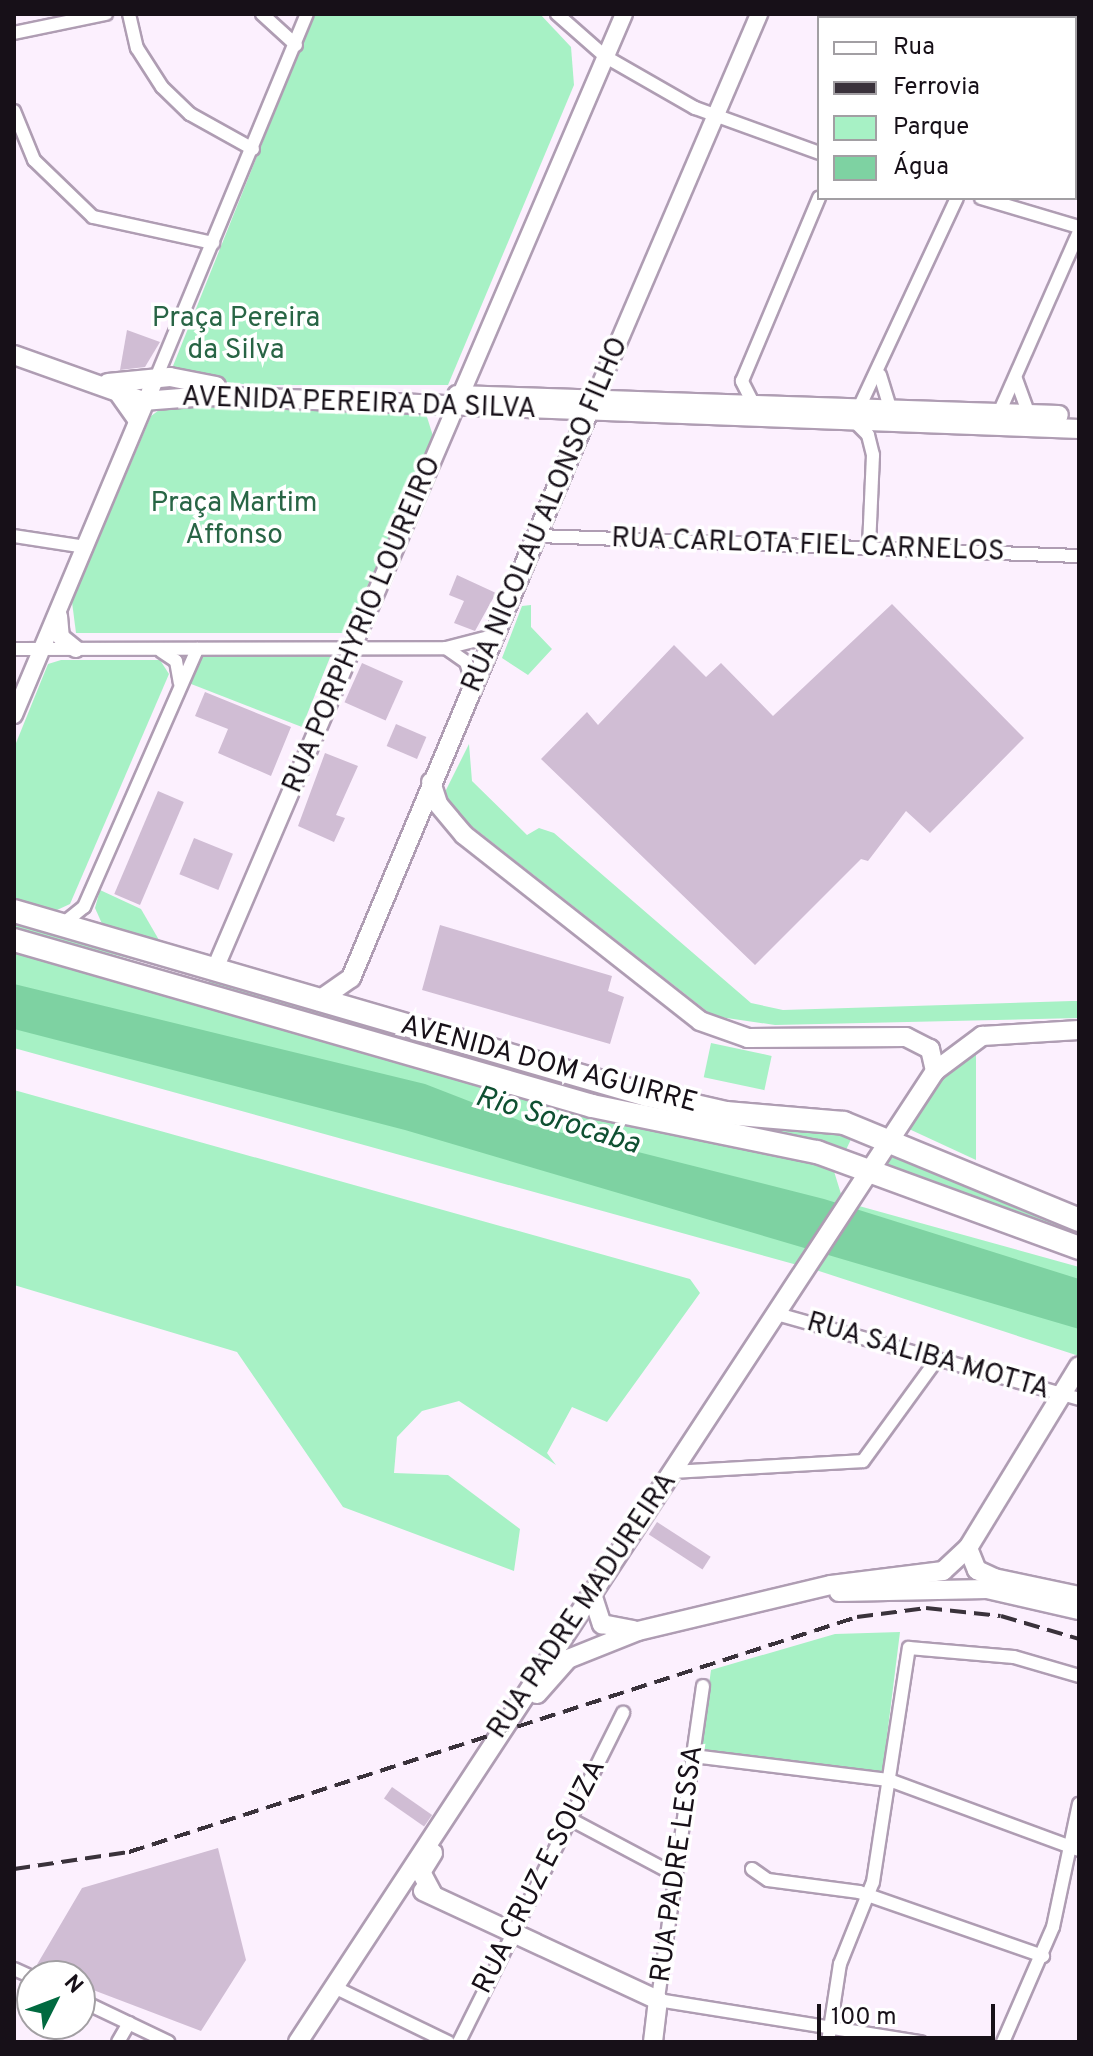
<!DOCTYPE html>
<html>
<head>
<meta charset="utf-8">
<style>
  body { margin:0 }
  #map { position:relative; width:1093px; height:2056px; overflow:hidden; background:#fcf0fe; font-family:Overpass,sans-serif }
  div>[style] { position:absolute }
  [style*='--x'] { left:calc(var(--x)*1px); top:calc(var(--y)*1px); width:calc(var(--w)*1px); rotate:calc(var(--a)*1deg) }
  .green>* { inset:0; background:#a7f1c5; transform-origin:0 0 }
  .water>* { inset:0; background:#7ed2a2 }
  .building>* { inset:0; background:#d0bdd4; transform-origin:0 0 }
  .roads { filter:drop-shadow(2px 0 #af9db3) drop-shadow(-2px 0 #af9db3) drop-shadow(0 2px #af9db3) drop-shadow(0 -2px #af9db3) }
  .minor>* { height:12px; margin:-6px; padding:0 6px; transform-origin:6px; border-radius:6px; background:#fff }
  .tertiary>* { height:16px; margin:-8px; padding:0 8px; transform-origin:8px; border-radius:8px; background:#fff }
  .secondary>* { height:18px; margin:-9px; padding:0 9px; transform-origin:9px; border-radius:9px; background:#fff }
  .trunk>* { height:22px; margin:-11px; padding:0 11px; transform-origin:11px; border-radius:11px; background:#fff }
  .rail>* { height:4px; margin-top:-2px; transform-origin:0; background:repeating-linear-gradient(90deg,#3a323b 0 16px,transparent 0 24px) }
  span { translate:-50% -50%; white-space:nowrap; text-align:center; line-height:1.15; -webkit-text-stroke:7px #fff; paint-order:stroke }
  .park-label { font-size:28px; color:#286545 }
  .street-label { font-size:28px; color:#171018 }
  .water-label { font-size:30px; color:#0f5032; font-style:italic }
  .frame { position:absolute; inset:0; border:16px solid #171018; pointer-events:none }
  .legend { position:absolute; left:817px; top:16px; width:260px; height:184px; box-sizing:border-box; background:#fff; border:2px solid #a29fa3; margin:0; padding:10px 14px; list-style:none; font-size:24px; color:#171018 }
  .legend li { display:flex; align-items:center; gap:16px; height:40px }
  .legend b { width:40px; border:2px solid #a29fa3 }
  .north { position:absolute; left:16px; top:1960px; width:80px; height:80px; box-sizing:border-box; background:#fff; border:2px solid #a29fa3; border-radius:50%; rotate:48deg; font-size:22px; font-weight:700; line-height:32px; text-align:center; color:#171018 }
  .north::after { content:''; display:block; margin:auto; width:28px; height:36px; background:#016a40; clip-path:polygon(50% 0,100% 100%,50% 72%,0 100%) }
  .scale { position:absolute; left:817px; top:2004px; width:178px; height:36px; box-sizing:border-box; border:4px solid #171018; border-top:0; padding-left:10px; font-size:24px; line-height:28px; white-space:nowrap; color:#171018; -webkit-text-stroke:6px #fff; paint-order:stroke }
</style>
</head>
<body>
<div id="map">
  <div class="green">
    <div style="clip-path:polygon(314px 14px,540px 14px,571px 47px,574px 85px,448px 385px,252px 385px,181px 377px,173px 366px)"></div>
    <div style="clip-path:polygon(170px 402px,426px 414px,433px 436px,347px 633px,76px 633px,72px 602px,151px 416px)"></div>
    <div style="clip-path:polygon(531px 605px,531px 627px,552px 649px,528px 675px,502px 658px,522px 606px)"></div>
    <div style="clip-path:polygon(333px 650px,302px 727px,186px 682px,199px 652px)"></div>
    <div style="clip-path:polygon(61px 660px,160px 660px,169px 674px,70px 904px,57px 910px,14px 898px,14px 748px,48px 664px)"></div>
    <div style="clip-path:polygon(469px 744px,472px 781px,527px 835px,539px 828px,554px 833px,751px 1003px,783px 1010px,1072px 1001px,1079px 1001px,1079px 1018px,775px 1025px,713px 1016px,455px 813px,445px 792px)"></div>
    <div style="clip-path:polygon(100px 890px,141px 909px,159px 940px,103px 926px,95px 908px)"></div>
    <div style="clip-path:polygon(14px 918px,200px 976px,14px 930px)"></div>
    <div style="clip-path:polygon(14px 946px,816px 1160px,833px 1168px,841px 1194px,859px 1206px,1079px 1267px,1079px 1356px,819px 1271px,14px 1048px)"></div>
    <div style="clip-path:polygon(216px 978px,782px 1123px,853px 1135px,845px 1152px,580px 1096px,202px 985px)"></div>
    <div style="left:711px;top:1043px;width:62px;height:35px;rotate:12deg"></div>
    <div style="clip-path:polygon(976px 1043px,976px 1160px,909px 1129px,946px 1069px)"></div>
    <div style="clip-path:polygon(14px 1090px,690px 1279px,700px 1293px,607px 1422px,572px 1407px,547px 1453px,556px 1465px,459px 1401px,422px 1411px,397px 1437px,394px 1473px,448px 1475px,520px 1529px,514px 1571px,343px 1507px,237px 1352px,14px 1285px)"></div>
    <div style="clip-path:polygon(899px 1151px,998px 1200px,1079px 1227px,1079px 1242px,884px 1166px)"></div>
    <div style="clip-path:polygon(900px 1632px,882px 1776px,700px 1751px,711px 1670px,835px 1634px)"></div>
  </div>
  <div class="water">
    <div style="clip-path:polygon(14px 984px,425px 1084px,531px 1125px,824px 1199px,1079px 1279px,1079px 1329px,405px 1130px,14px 1029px)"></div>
  </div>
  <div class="building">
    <div style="clip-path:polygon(127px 330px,160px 342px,145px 367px,120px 370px)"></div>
    <div style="clip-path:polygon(457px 575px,496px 593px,475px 631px,454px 623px,464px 601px,449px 595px)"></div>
    <div style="clip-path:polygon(892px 604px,1024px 738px,930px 833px,906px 811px,868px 861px,861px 859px,755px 965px,541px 759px,587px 712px,598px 725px,674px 645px,706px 677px,721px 663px,773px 716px)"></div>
    <div style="left:362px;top:663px;width:45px;height:43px;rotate:24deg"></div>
    <div style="clip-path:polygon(205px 692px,291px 727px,271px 776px,218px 753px,228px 729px,195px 716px)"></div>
    <div style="left:396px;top:724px;width:33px;height:24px;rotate:23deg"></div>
    <div style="clip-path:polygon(325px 753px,358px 766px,336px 815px,345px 818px,334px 842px,298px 826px)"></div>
    <div style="left:158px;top:791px;width:28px;height:112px;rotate:23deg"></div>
    <div style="left:194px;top:838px;width:42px;height:39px;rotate:22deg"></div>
    <div style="clip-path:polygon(440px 925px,612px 976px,608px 991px,624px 997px,610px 1044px,422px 990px)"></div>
    <div style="left:657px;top:1522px;width:64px;height:15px;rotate:33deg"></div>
    <div style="left:392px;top:1787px;width:49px;height:14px;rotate:35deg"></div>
    <div style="clip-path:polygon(218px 1848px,246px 1960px,201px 2031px,80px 1985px,80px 1976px,35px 1968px,82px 1888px)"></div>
  </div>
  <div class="roads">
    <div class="minor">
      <div style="--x:129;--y:14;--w:35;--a:77"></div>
      <div style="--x:137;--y:48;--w:46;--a:57.3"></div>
      <div style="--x:162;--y:87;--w:39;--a:44"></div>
      <div style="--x:190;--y:114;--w:72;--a:29.1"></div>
      <div style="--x:262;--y:14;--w:46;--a:42.4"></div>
      <div style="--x:557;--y:14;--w:65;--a:41.3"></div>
      <div style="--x:606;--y:57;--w:103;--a:29.8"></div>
      <div style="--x:695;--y:108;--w:132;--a:19.9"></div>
      <div style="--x:895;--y:18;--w:4;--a:-76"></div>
      <div style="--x:14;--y:33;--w:94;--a:-11.7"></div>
      <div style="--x:14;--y:111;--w:53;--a:67.8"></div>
      <div style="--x:34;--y:160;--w:82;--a:44"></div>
      <div style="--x:93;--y:217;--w:123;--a:12.2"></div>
      <div style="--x:981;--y:198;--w:102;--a:16.5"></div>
      <div style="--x:880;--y:375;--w:38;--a:73"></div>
      <div style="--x:156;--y:378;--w:394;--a:-67.5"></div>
      <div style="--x:1016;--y:379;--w:37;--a:70"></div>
      <div style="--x:754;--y:405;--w:27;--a:-117"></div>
      <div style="--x:742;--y:381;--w:199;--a:-67.2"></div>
      <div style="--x:858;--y:410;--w:234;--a:-65"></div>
      <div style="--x:999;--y:413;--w:198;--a:-66.2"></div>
      <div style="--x:856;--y:423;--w:17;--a:45"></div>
      <div style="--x:868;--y:435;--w:21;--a:76"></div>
      <div style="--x:873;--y:455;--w:93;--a:92.5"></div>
      <div style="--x:14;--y:536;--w:73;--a:8.7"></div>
      <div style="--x:538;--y:536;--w:541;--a:2.12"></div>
      <div style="--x:446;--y:648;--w:24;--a:35"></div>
      <div style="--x:466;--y:662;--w:24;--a:73"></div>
      <div style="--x:14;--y:649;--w:432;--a:-0.1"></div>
      <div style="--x:446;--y:648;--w:53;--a:-14.3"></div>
      <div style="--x:161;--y:651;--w:18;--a:34"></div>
      <div style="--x:176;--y:661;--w:22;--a:80"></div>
      <div style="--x:64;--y:923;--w:26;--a:-39"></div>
      <div style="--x:84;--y:907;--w:282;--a:-66.3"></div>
      <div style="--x:777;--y:1314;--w:314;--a:15.7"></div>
      <div style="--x:674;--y:1472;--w:189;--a:-3.3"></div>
      <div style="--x:863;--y:1461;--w:126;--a:-54"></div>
      <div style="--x:703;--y:1686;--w:317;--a:98.2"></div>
      <div style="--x:658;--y:2000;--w:266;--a:9.1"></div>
      <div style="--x:693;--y:1756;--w:197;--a:7"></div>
      <div style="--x:889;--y:1780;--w:202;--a:20.2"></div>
      <div style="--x:568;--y:1818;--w:121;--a:28"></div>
      <div style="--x:752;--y:1869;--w:19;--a:35"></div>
      <div style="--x:768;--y:1880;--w:92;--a:7.5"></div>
      <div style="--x:859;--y:1892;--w:195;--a:19.2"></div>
      <div style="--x:14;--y:1969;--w:20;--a:24"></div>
      <div style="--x:334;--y:1987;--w:127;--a:25.8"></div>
      <div style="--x:80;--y:2000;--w:98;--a:25.5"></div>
      <div style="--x:118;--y:2042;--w:22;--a:-60"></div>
      <div style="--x:459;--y:2042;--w:368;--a:-63.5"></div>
      <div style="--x:828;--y:2042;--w:79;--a:-81.3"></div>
      <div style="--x:840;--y:1964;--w:88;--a:-68.1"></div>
      <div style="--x:873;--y:1882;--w:237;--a:-81.3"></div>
      <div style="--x:909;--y:1648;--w:105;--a:4.9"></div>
      <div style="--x:1014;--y:1657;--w:68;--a:16.3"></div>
      <div style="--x:1003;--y:2042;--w:125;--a:-66.5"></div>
      <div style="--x:1053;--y:1927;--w:126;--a:-78.1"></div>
    </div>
    <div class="tertiary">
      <div style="--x:595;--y:397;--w:417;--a:-66.8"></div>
      <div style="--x:59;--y:616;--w:21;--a:85"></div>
      <div style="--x:61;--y:637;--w:19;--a:39"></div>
      <div style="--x:14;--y:715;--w:366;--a:-67.2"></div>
      <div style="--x:214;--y:971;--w:1041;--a:-66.81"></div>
    </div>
    <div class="secondary">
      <div style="--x:1033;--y:14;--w:6;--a:39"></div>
      <div style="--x:1076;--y:14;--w:4;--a:34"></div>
      <div style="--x:1075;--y:38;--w:4;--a:27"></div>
      <div style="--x:14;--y:355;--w:137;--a:19.6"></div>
      <div style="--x:143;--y:401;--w:64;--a:-4.5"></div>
      <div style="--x:207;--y:396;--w:873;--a:2.17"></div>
      <div style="--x:108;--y:383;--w:62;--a:-5.5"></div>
      <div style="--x:170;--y:377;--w:47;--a:11.1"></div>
      <div style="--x:120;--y:395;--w:28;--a:55"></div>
      <div style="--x:457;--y:395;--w:602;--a:1.9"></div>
      <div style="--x:431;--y:782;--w:23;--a:72"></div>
      <div style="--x:438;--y:804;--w:40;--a:50"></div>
      <div style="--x:464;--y:835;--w:300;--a:38.2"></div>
      <div style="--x:700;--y:1021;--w:51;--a:19.5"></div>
      <div style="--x:748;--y:1038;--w:158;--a:-0.4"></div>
      <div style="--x:906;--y:1037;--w:27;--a:27"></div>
      <div style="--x:930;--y:1049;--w:23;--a:77"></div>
      <div style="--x:318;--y:1001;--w:40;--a:-34.9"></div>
      <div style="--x:351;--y:978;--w:620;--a:-67.24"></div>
      <div style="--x:968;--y:1548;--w:24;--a:68"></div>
      <div style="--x:977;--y:1570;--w:19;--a:25"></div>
      <div style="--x:994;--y:1578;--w:87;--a:12"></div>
      <div style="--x:839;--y:1592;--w:148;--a:-1.2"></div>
      <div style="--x:987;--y:1589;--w:94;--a:12.9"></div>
      <div style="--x:592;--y:1594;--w:32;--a:72"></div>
      <div style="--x:602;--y:1624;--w:32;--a:11"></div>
      <div style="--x:537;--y:1694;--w:47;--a:-48.5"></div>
      <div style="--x:568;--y:1659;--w:75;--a:-21.8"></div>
      <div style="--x:638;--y:1631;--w:198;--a:-13.4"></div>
      <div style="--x:831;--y:1585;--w:113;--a:-7.1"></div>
      <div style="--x:943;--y:1571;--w:34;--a:-43"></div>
      <div style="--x:968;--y:1548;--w:213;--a:-58.6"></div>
      <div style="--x:433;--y:1853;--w:22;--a:122"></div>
      <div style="--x:421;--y:1872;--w:26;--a:62"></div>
      <div style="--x:423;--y:1891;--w:259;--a:24.9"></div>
      <div style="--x:658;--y:2000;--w:42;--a:96.8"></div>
      <div style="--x:298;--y:2042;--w:1161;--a:-56.73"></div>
      <div style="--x:935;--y:1071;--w:59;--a:-36.7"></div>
      <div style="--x:982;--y:1036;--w:97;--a:-3.5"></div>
    </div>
    <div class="trunk">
      <div style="--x:14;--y:911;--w:659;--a:16.21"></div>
      <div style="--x:647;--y:1095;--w:81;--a:12.8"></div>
      <div style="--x:726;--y:1113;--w:118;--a:4.8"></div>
      <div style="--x:844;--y:1123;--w:254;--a:22.4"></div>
      <div style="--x:14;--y:940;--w:601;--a:16.02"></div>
      <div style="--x:592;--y:1106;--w:230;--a:11.6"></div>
      <div style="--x:817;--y:1152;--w:279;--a:20.1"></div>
    </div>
  </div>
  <div class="rail">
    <div style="--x:14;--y:1869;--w:116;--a:-8.4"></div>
    <div style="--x:129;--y:1852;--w:765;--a:-17.89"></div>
    <div style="--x:857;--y:1617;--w:70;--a:-7.4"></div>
    <div style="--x:926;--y:1608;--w:75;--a:6.1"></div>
    <div style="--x:1001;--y:1616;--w:81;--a:16.4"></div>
  </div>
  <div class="park-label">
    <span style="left:236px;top:335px">Praça Pereira<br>da Silva</span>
    <span style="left:234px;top:520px">Praça Martim<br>Affonso</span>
  </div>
  <div class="street-label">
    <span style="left:359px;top:404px;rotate:2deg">AVENIDA PEREIRA DA SILVA</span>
    <span style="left:546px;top:515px;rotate:-67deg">RUA NICOLAU ALONSO FILHO</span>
    <span style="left:808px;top:546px;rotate:2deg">RUA CARLOTA FIEL CARNELOS</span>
    <span style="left:363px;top:625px;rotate:-67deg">RUA PORPHYRIO LOUREIRO</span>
    <span style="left:549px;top:1065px;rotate:15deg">AVENIDA DOM AGUIRRE</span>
    <span style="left:928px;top:1357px;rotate:16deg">RUA SALIBA MOTTA</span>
    <span style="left:583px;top:1606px;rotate:-56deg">RUA PADRE MADUREIRA</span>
    <span style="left:678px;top:1864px;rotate:-82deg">RUA PADRE LESSA</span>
    <span style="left:540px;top:1877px;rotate:-63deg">RUA CRUZ E SOUZA</span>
  </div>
  <div class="water-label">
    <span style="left:557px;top:1122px;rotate:17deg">Rio Sorocaba</span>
  </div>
  <div class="frame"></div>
  <ul class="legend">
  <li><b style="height:10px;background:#fff"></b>Rua</li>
  <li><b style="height:10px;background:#3a323b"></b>Ferrovia</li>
  <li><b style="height:22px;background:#a7f1c5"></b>Parque</li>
  <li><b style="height:22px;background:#7ed2a2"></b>Água</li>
  </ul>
  <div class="north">N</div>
  <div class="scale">100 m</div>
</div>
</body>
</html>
